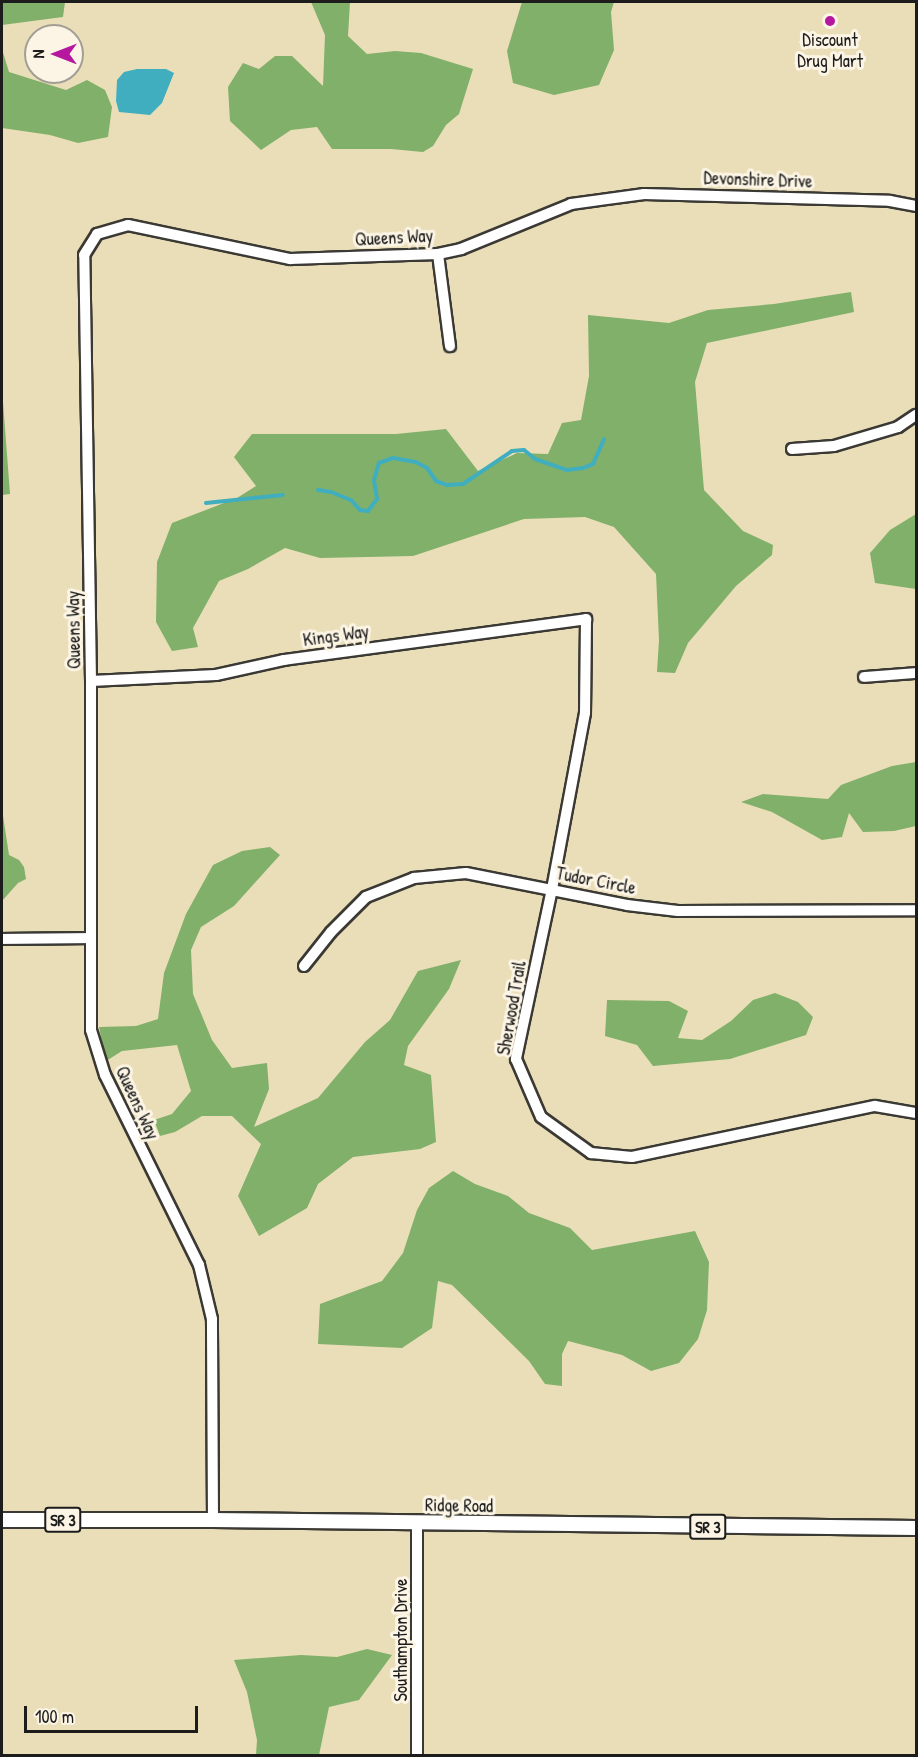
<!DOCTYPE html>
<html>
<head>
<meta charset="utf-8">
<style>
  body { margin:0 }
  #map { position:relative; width:918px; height:1757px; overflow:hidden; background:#eadeb9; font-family:"Patrick Hand",sans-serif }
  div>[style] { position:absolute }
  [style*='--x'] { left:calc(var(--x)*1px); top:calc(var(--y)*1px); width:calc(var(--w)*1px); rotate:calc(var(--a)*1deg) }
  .forest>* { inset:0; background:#80b069 }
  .water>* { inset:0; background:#40aebe }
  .stream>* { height:4px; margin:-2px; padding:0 2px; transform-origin:2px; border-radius:2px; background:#40aebe }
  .roads { filter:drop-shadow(2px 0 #3b3934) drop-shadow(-2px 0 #3b3934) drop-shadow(0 2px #3b3934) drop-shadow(0 -2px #3b3934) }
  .minor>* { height:10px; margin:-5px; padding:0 5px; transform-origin:5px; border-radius:5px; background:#fff }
  .major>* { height:14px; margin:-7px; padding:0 7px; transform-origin:7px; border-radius:7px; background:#fff }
  .dots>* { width:16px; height:16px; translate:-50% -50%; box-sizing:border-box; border:3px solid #fcf5e5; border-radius:50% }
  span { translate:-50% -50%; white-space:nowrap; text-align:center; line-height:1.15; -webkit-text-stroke:6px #fcf5e5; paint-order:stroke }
  .shield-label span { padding:2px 4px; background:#fcf5e5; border:2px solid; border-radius:4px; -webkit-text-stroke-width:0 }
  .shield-label { font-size:16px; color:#1c1c1c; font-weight:700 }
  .poi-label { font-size:18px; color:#1c1c1c }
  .street-label { font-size:18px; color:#1c1c1c }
  .frame { position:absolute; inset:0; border:3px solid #1c1c1c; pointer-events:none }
  .north { position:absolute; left:24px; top:24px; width:60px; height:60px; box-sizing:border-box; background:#fcf5e5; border:2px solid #a29e95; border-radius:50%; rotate:270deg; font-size:16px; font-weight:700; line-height:24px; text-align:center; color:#1c1c1c }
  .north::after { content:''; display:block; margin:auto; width:21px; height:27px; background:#b5179e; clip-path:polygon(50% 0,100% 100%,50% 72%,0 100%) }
  .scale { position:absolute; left:24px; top:1706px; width:174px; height:27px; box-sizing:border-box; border:3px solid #1c1c1c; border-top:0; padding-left:8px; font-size:18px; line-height:21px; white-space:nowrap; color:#1c1c1c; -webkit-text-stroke:4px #fcf5e5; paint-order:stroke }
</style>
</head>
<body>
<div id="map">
  <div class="forest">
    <div style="clip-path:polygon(2px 2px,65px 2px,63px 17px,2px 25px)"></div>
    <div style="clip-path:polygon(311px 2px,350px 2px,348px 36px,367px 54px,395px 51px,421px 53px,473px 69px,459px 114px,446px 125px,433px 146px,423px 152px,391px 149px,332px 149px,317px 127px,291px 130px,261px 150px,230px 121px,228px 87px,243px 63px,259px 69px,275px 56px,292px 56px,323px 86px,325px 35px)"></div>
    <div style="clip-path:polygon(522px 2px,614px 2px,611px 12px,614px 50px,599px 85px,554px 95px,513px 83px,507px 51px)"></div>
    <div style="clip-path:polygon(2px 49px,9px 72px,66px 90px,87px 80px,105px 90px,112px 107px,108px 137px,78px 143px,50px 135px,2px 128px)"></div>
    <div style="clip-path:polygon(851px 292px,854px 312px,707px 343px,695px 382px,704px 490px,743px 531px,773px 545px,772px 555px,736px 586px,688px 643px,675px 673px,657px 672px,659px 640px,656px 574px,614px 527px,585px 517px,524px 519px,413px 556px,320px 558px,285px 548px,248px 569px,219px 581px,193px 628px,198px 647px,172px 651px,156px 622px,157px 562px,172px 523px,237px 498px,256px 486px,234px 457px,252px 434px,396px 434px,446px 429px,478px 471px,517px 453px,548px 454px,562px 423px,581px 420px,589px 376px,588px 315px,669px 323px,708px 310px,774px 304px)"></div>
    <div style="clip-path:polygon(2px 389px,10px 494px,2px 495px)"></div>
    <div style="clip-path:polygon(916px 514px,916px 589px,875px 583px,870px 553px,890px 530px)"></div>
    <div style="clip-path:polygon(916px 762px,916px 826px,894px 831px,863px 832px,849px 813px,842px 837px,822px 840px,772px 812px,741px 802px,763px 794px,828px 799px,841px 785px,892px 766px)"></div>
    <div style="clip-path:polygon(2px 809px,9px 855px,19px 860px,24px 867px,26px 879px,18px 883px,2px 901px)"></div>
    <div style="clip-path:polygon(270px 847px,280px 855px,234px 906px,201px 927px,191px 950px,193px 994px,212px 1040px,232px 1068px,267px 1063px,269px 1089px,254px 1127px,318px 1098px,365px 1042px,390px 1020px,418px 971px,461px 960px,449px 989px,408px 1046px,404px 1065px,431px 1075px,436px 1142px,420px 1149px,353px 1157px,318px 1184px,307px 1208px,259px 1236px,238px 1196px,261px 1144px,232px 1116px,202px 1116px,175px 1132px,160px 1136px,154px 1120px,172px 1114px,191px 1091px,177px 1045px,122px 1051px,106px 1061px,99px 1027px,136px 1026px,158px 1019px,164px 973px,186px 914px,213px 865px,242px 851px)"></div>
    <div style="clip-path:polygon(775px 993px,798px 1002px,813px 1017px,806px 1035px,730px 1059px,653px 1066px,637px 1045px,605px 1036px,607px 1000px,669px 1001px,688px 1011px,678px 1038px,702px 1040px,731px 1021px,753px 1000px)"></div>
    <div style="clip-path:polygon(453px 1171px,475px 1184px,508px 1196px,529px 1213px,570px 1228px,592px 1250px,695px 1231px,709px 1262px,707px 1310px,698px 1339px,679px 1363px,651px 1371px,622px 1355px,568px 1341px,562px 1354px,562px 1386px,545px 1384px,529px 1361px,452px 1285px,438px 1281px,432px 1328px,402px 1348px,318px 1344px,320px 1304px,382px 1281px,403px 1253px,417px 1210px,429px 1188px)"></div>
    <div style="clip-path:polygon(367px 1649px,392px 1655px,359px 1700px,329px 1707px,319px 1755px,256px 1755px,257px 1740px,247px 1692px,234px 1660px,301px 1655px,337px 1657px)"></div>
  </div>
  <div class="water">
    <div style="clip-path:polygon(137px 69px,166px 69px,174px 73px,162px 103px,150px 115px,119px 112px,116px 101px,117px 80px,124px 72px)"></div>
  </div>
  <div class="stream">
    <div style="--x:318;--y:490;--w:13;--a:9"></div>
    <div style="--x:331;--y:492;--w:22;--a:22"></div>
    <div style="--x:351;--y:500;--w:13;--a:48"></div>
    <div style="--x:360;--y:510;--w:8;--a:7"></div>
    <div style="--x:368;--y:511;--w:15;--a:-53"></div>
    <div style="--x:377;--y:499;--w:19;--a:-99"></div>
    <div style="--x:374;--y:480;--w:18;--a:-74"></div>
    <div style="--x:379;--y:463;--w:15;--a:-20"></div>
    <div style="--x:393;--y:458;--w:23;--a:10"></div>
    <div style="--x:416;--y:462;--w:13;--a:29"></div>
    <div style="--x:427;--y:468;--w:16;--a:55"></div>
    <div style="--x:436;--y:481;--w:12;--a:20"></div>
    <div style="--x:447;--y:485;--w:16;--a:-4"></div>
    <div style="--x:463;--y:484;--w:59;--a:-34"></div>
    <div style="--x:512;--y:451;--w:12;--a:-5"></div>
    <div style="--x:524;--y:450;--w:14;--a:39"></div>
    <div style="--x:535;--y:459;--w:34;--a:19"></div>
    <div style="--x:567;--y:470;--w:16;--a:-7"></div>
    <div style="--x:583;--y:468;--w:11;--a:-22"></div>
    <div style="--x:593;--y:464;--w:27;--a:-66"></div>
    <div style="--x:206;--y:503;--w:77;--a:-5.9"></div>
  </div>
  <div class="roads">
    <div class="minor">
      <div style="--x:438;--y:254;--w:93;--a:82.6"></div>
      <div style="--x:792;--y:449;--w:42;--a:-4.1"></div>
      <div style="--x:834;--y:446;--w:67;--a:-16.5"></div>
      <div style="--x:898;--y:427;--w:22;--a:-34"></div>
      <div style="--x:864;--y:677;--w:52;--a:-4.4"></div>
      <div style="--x:91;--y:681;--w:125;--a:-2.7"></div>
      <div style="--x:216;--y:675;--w:70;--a:-12.4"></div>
      <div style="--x:284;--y:660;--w:305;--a:-7.7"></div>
      <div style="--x:586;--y:619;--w:94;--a:90.6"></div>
      <div style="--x:585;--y:713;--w:179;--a:100.6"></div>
      <div style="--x:552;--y:889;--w:174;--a:102"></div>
      <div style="--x:516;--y:1059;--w:63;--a:66.7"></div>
      <div style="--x:541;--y:1117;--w:62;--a:35.8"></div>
      <div style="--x:591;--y:1153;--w:41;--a:5.6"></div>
      <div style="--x:632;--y:1157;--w:248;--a:-11.9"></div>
      <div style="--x:875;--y:1106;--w:42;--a:9.7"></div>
      <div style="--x:2;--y:939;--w:89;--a:-0.6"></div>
      <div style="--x:304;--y:966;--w:43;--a:-51.5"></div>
      <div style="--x:331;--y:932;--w:49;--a:-45"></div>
      <div style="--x:366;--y:897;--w:52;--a:-21.6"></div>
      <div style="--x:414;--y:878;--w:52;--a:-5.5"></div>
      <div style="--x:466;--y:873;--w:164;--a:11.2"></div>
      <div style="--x:627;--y:905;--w:51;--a:6.7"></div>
      <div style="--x:678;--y:911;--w:238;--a:-0.2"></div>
      <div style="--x:213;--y:1520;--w:201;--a:-90.3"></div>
      <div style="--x:212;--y:1319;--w:56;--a:-103.5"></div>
      <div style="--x:199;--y:1265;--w:212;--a:-116.3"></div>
      <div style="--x:105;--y:1075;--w:47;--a:-107.3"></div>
      <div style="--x:91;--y:1030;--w:349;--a:-90"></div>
      <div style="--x:91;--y:681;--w:426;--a:-90.9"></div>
      <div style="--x:84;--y:255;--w:25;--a:-58"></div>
      <div style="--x:97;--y:234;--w:32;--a:-16"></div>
      <div style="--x:128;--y:225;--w:166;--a:11.9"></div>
      <div style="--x:290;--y:259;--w:148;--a:-1.9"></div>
      <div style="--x:438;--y:254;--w:24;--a:-12"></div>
      <div style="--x:461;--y:249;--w:119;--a:-22.2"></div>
      <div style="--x:571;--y:204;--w:74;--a:-7.8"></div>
      <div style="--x:644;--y:194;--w:246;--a:1.6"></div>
      <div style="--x:890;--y:201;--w:26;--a:11"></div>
      <div style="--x:417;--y:1524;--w:232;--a:90"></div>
    </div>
    <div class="major">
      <div style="--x:2;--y:1520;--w:211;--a:0"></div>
      <div style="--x:213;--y:1520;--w:703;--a:0.65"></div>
    </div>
  </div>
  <div class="dots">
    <div style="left:830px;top:21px;background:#b5179e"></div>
  </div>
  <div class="shield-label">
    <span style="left:63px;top:1520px">SR 3</span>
    <span style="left:708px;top:1527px">SR 3</span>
  </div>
  <div class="poi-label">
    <span style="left:830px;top:51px">Discount<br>Drug Mart</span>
  </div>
  <div class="street-label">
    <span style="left:758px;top:180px;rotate:2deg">Devonshire Drive</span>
    <span style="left:394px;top:238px;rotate:-3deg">Queens Way</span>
    <span style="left:74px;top:630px;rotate:-91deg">Queens Way</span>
    <span style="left:336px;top:636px;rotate:-8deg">Kings Way</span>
    <span style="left:596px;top:881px;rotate:11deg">Tudor Circle</span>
    <span style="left:512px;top:1008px;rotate:-80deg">Sherwood Trail</span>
    <span style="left:137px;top:1103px;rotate:65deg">Queens Way</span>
    <span style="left:459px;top:1506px;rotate:1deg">Ridge Road</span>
    <span style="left:401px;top:1640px;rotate:-90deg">Southampton Drive</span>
  </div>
  <div class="frame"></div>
  <div class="north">N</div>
  <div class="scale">100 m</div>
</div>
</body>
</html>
